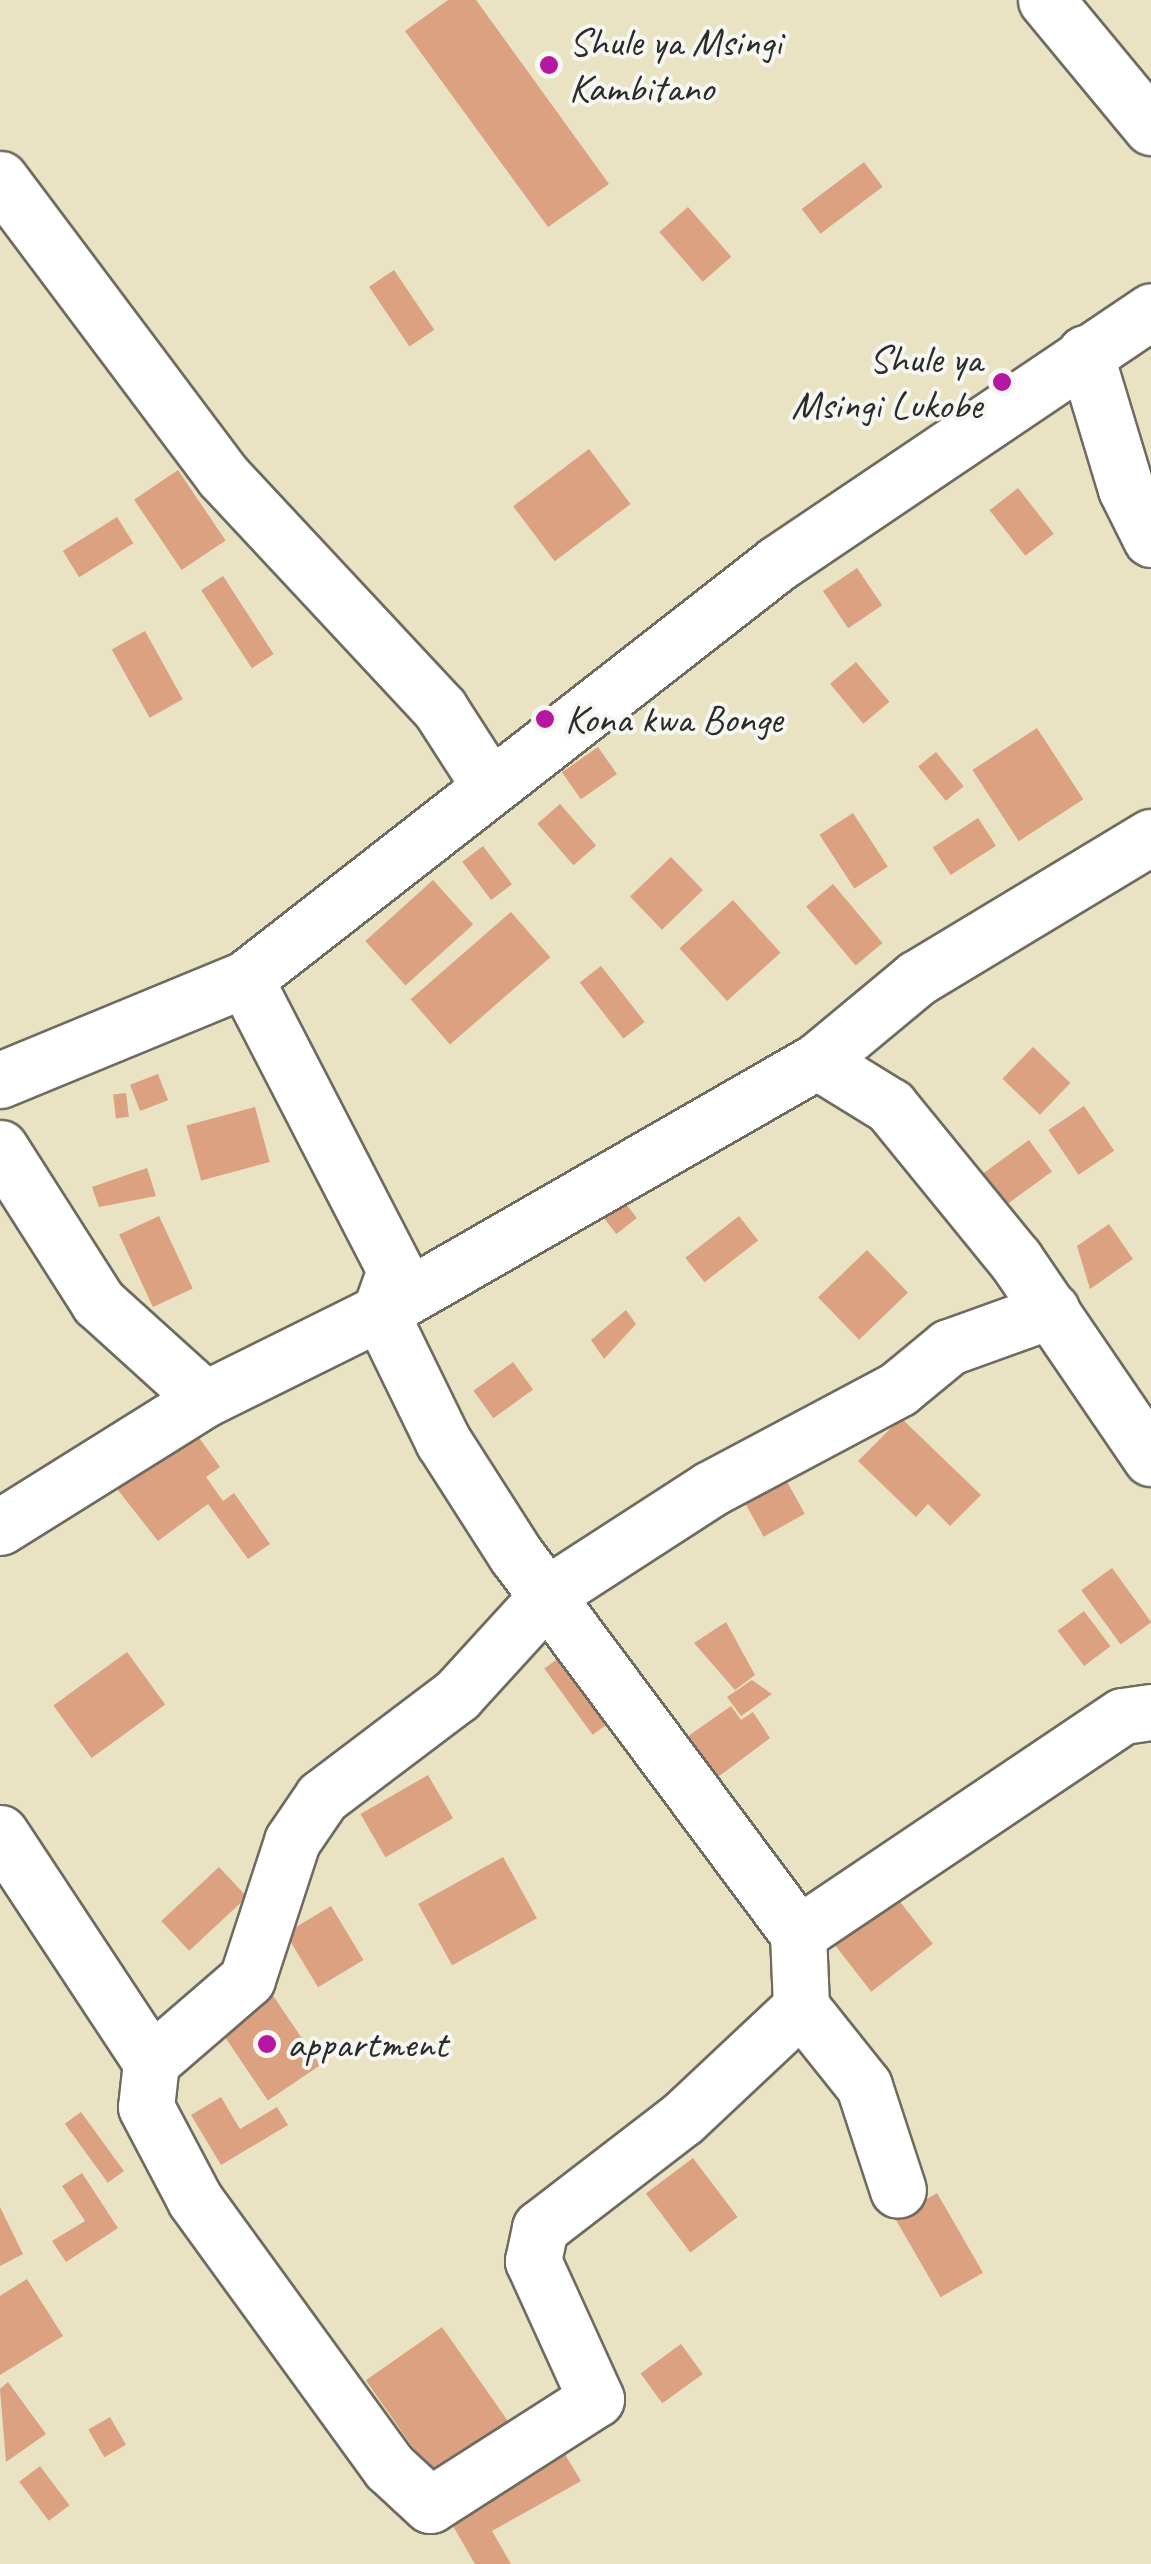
<!DOCTYPE html>
<html>
<head>
<meta charset="utf-8">
<style>
  body { margin:0 }
  #map { position:relative; width:1151px; height:2564px; overflow:hidden; background:#e9e3c3; font-family:Caveat,sans-serif }
  div>[style] { position:absolute }
  [style*='--x'] { left:calc(var(--x)*1px); top:calc(var(--y)*1px); width:calc(var(--w)*1px); rotate:calc(var(--a)*1deg) }
  .building>* { inset:0; background:#dba181; transform-origin:0 0 }
  .roads { filter:drop-shadow(2px 0 #6e6b60) drop-shadow(-2px 0 #6e6b60) drop-shadow(0 2px #6e6b60) drop-shadow(0 -2px #6e6b60) }
  .minor>* { height:55px; margin:-27.5px; padding:0 27.5px; transform-origin:27.5px; border-radius:27.5px; background:#fff }
  .dots>* { width:28px; height:28px; translate:-50% -50%; box-sizing:border-box; border:5px solid #f6f6f2; border-radius:50% }
  span { translate:-50% -50%; white-space:nowrap; text-align:center; line-height:1.15; -webkit-text-stroke:8px #f6f6f2; paint-order:stroke }
  .poi-label { font-size:40px; color:#2b2b2b }
  .left { translate:0 -50%; text-align:left }
  .right { translate:-100% -50%; text-align:right }
</style>
</head>
<body>
<div id="map">
  <div class="building">
    <div style="clip-path:polygon(448px 0,476px 0,609px 184px,548px 227px,405px 31px)"></div>
    <div style="left:864px;top:162px;width:31px;height:78px;rotate:53deg"></div>
    <div style="left:688px;top:207px;width:66px;height:38px;rotate:49deg"></div>
    <div style="left:394px;top:270px;width:72px;height:30px;rotate:56deg"></div>
    <div style="left:589px;top:449px;width:69px;height:95px;rotate:53deg"></div>
    <div style="left:178px;top:470px;width:85px;height:53px;rotate:56deg"></div>
    <div style="left:1018px;top:488px;width:58px;height:36px;rotate:52deg"></div>
    <div style="left:117px;top:517px;width:31px;height:64px;rotate:58deg"></div>
    <div style="left:857px;top:568px;width:45px;height:41px;rotate:56deg"></div>
    <div style="left:223px;top:576px;width:93px;height:26px;rotate:57deg"></div>
    <div style="left:145px;top:631px;width:78px;height:38px;rotate:61deg"></div>
    <div style="left:856px;top:662px;width:52px;height:34px;rotate:50deg"></div>
    <div style="left:1037px;top:728px;width:85px;height:77px;rotate:57deg"></div>
    <div style="left:598px;top:747px;width:33px;height:44px;rotate:55deg"></div>
    <div style="left:936px;top:752px;width:44px;height:23px;rotate:51deg"></div>
    <div style="left:560px;top:804px;width:55px;height:30px;rotate:49deg"></div>
    <div style="left:853px;top:813px;width:64px;height:40px;rotate:57deg"></div>
    <div style="left:978px;top:818px;width:33px;height:54px;rotate:57deg"></div>
    <div style="left:483px;top:846px;width:48px;height:26px;rotate:53deg"></div>
    <div style="left:671px;top:857px;width:46px;height:57px;rotate:46deg"></div>
    <div style="left:433px;top:880px;width:60px;height:91px;rotate:48deg"></div>
    <div style="left:833px;top:884px;width:77px;height:35px;rotate:50deg"></div>
    <div style="left:733px;top:900px;width:71px;height:72px;rotate:48deg"></div>
    <div style="left:511px;top:912px;width:60px;height:133px;rotate:49deg"></div>
    <div style="left:601px;top:966px;width:71px;height:27px;rotate:52deg"></div>
    <div style="left:1033px;top:1047px;width:52px;height:44px;rotate:44deg"></div>
    <div style="left:158px;top:1074px;width:28px;height:30px;rotate:69deg"></div>
    <div style="left:126px;top:1093px;width:24px;height:13px;rotate:83deg"></div>
    <div style="left:1084px;top:1106px;width:54px;height:43px;rotate:56deg"></div>
    <div style="left:255px;top:1107px;width:57px;height:71px;rotate:75deg"></div>
    <div style="left:1029px;top:1140px;width:39px;height:67px;rotate:54deg"></div>
    <div style="clip-path:polygon(147px 1168px,156px 1196px,99px 1207px,92px 1187px)"></div>
    <div style="left:611px;top:1185px;width:42px;height:26px;rotate:52deg"></div>
    <div style="left:159px;top:1216px;width:80px;height:44px;rotate:65deg"></div>
    <div style="left:739px;top:1216px;width:31px;height:68px;rotate:52deg"></div>
    <div style="clip-path:polygon(1109px 1224px,1133px 1259px,1090px 1289px,1077px 1246px)"></div>
    <div style="left:867px;top:1250px;width:59px;height:68px;rotate:46deg"></div>
    <div style="clip-path:polygon(626px 1310px,636px 1324px,604px 1359px,591px 1340px)"></div>
    <div style="left:513px;top:1362px;width:34px;height:49px;rotate:54deg"></div>
    <div style="clip-path:polygon(177px 1407px,220px 1467px,206px 1477px,223px 1501px,234px 1493px,270px 1544px,248px 1559px,208px 1504px,158px 1541px,114px 1485px)"></div>
    <div style="clip-path:polygon(901px 1418px,981px 1495px,950px 1526px,928px 1504px,916px 1517px,858px 1461px)"></div>
    <div style="left:781px;top:1471px;width:49px;height:47px;rotate:61deg"></div>
    <div style="left:1112px;top:1568px;width:67px;height:38px;rotate:54deg"></div>
    <div style="left:1084px;top:1611px;width:44px;height:33px;rotate:53deg"></div>
    <div style="clip-path:polygon(726px 1622px,755px 1675px,735px 1690px,694px 1643px)"></div>
    <div style="left:127px;top:1652px;width:65px;height:91px;rotate:54deg"></div>
    <div style="left:567px;top:1652px;width:82px;height:28px;rotate:54deg"></div>
    <div style="clip-path:polygon(752px 1680px,772px 1694px,741px 1716px,727px 1697px)"></div>
    <div style="clip-path:polygon(731px 1706px,741px 1720px,753px 1712px,770px 1738px,714px 1780px,684px 1739px)"></div>
    <div style="left:428px;top:1775px;width:50px;height:78px;rotate:60deg"></div>
    <div style="left:503px;top:1857px;width:70px;height:97px;rotate:61deg"></div>
    <div style="left:219px;top:1867px;width:41px;height:79px;rotate:47deg"></div>
    <div style="left:894px;top:1894px;width:63px;height:78px;rotate:52deg"></div>
    <div style="left:331px;top:1906px;width:63px;height:53px;rotate:59deg"></div>
    <div style="left:272px;top:1994px;width:86px;height:63px;rotate:56deg"></div>
    <div style="clip-path:polygon(221px 2097px,240px 2129px,277px 2107px,288px 2125px,221px 2165px,191px 2115px)"></div>
    <div style="left:81px;top:2112px;width:73px;height:20px;rotate:54deg"></div>
    <div style="left:693px;top:2158px;width:74px;height:59px;rotate:53deg"></div>
    <div style="clip-path:polygon(82px 2173px,118px 2228px,66px 2262px,52px 2241px,85px 2221px,62px 2186px)"></div>
    <div style="left:937px;top:2193px;width:92px;height:49px;rotate:60deg"></div>
    <div style="clip-path:polygon(0 2207px,23px 2254px,0 2266px)"></div>
    <div style="clip-path:polygon(27px 2279px,63px 2336px,0 2375px,0 2296px)"></div>
    <div style="left:442px;top:2327px;width:121px;height:93px;rotate:55deg"></div>
    <div style="left:681px;top:2344px;width:37px;height:50px;rotate:54deg"></div>
    <div style="clip-path:polygon(8px 2382px,46px 2434px,6px 2462px,0 2389px)"></div>
    <div style="left:110px;top:2417px;width:32px;height:25px;rotate:60deg"></div>
    <div style="clip-path:polygon(557px 2441px,581px 2481px,492px 2531px,511px 2564px,475px 2564px,442px 2507px)"></div>
    <div style="left:40px;top:2466px;width:49px;height:26px;rotate:53deg"></div>
  </div>
  <div class="roads">
    <div class="minor">
      <div style="--x:1046;--y:0;--w:165;--a:50.4"></div>
      <div style="--x:0;--y:179;--w:371;--a:53.1"></div>
      <div style="--x:223;--y:476;--w:318;--a:47"></div>
      <div style="--x:440;--y:709;--w:90;--a:57.2"></div>
      <div style="--x:1085;--y:353;--w:142;--a:73.2"></div>
      <div style="--x:1126;--y:489;--w:56;--a:63.4"></div>
      <div style="--x:245;--y:979;--w:327;--a:62.7"></div>
      <div style="--x:395;--y:1270;--w:45;--a:109.7"></div>
      <div style="--x:380;--y:1312;--w:144;--a:64"></div>
      <div style="--x:443;--y:1441;--w:135;--a:57.4"></div>
      <div style="--x:516;--y:1555;--w:472;--a:53.3"></div>
      <div style="--x:798;--y:1934;--w:73;--a:87.6"></div>
      <div style="--x:801;--y:2007;--w:101;--a:51.4"></div>
      <div style="--x:864;--y:2086;--w:109;--a:71.9"></div>
      <div style="--x:817;--y:1061;--w:86;--a:31.7"></div>
      <div style="--x:890;--y:1106;--w:198;--a:50.8"></div>
      <div style="--x:1015;--y:1259;--w:241;--a:55.7"></div>
      <div style="--x:0;--y:1080;--w:265;--a:-22.4"></div>
      <div style="--x:245;--y:979;--w:676;--a:-37.97"></div>
      <div style="--x:778;--y:563;--w:450;--a:-34"></div>
      <div style="--x:0;--y:1148;--w:183;--a:57.5"></div>
      <div style="--x:98;--y:1302;--w:144;--a:42.2"></div>
      <div style="--x:0;--y:1527;--w:242;--a:-32"></div>
      <div style="--x:205;--y:1399;--w:195;--a:-26.4"></div>
      <div style="--x:380;--y:1312;--w:504;--a:-29.87"></div>
      <div style="--x:817;--y:1061;--w:130;--a:-39.7"></div>
      <div style="--x:917;--y:978;--w:273;--a:-31.1"></div>
      <div style="--x:0;--y:1833;--w:274;--a:56.6"></div>
      <div style="--x:151;--y:2062;--w:45;--a:96.3"></div>
      <div style="--x:146;--y:2107;--w:105;--a:62.2"></div>
      <div style="--x:195;--y:2200;--w:330;--a:54"></div>
      <div style="--x:389;--y:2467;--w:56;--a:42.8"></div>
      <div style="--x:430;--y:2505;--w:197;--a:-32.6"></div>
      <div style="--x:596;--y:2399;--w:152;--a:-114.5"></div>
      <div style="--x:533;--y:2261;--w:34;--a:-78"></div>
      <div style="--x:540;--y:2228;--w:180;--a:-37.6"></div>
      <div style="--x:683;--y:2118;--w:162;--a:-43.2"></div>
      <div style="--x:798;--y:1934;--w:391;--a:-33.9"></div>
      <div style="--x:1123;--y:1716;--w:28;--a:-8"></div>
      <div style="--x:151;--y:2062;--w:127;--a:-40.8"></div>
      <div style="--x:247;--y:1979;--w:145;--a:-71.9"></div>
      <div style="--x:292;--y:1841;--w:53;--a:-55.7"></div>
      <div style="--x:322;--y:1797;--w:169;--a:-37.1"></div>
      <div style="--x:457;--y:1695;--w:139;--a:-47.6"></div>
      <div style="--x:551;--y:1592;--w:189;--a:-32.9"></div>
      <div style="--x:710;--y:1489;--w:213;--a:-28"></div>
      <div style="--x:898;--y:1389;--w:66;--a:-39.5"></div>
      <div style="--x:949;--y:1347;--w:109;--a:-19.8"></div>
    </div>
  </div>
  <div class="dots">
    <div style="left:549px;top:65px;background:#b5179e"></div>
    <div style="left:1002px;top:382px;background:#b5179e"></div>
    <div style="left:545px;top:719px;background:#b5179e"></div>
    <div style="left:267px;top:2044px;background:#b5179e"></div>
  </div>
  <div class="poi-label">
    <span class="left" style="left:569px;top:65px">Shule ya Msingi<br>Kambitano</span>
    <span class="right" style="left:982px;top:382px">Shule ya<br>Msingi Lukobe</span>
    <span class="left" style="left:565px;top:719px">Kona kwa Bonge</span>
    <span class="left" style="left:287px;top:2044px">appartment</span>
  </div>
</div>
</body>
</html>
